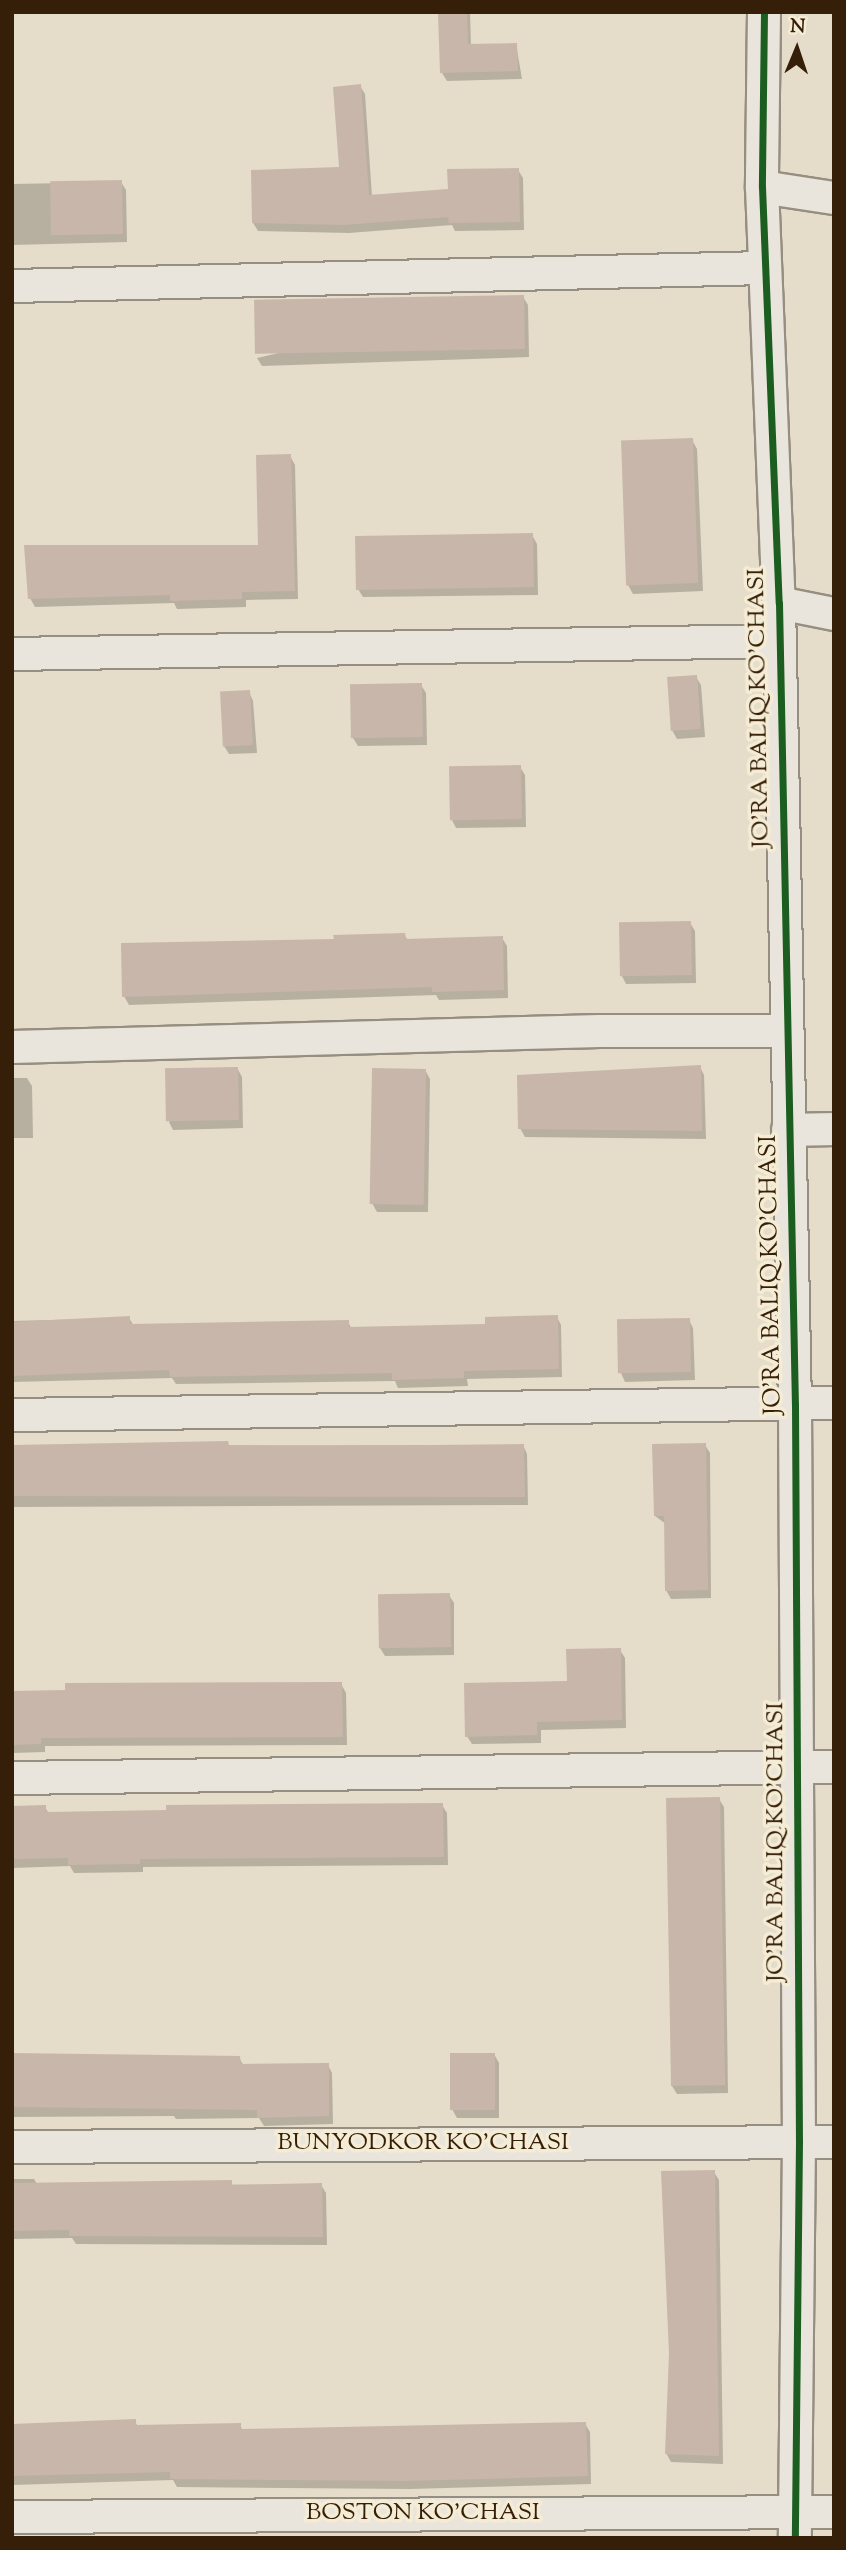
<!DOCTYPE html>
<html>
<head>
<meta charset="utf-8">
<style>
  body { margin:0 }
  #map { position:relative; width:846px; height:2550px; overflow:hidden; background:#e5dcc9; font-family:"Sorts Mill Goudy",serif }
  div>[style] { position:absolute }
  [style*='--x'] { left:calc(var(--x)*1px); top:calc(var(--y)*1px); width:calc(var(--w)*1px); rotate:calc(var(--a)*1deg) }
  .shadow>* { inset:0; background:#0003 }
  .building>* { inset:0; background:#c8b6ab; transform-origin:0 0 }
  .roads { filter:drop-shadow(2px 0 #968e80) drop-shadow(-2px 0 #968e80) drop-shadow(0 2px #968e80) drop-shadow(0 -2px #968e80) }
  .minor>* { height:32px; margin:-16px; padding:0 16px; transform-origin:16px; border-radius:16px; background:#eae5dc }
  .cycleway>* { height:7px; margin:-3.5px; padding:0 3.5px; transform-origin:3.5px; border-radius:3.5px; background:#1b5e20 }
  span { translate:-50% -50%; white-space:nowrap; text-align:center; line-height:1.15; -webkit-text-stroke:7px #f5ecd5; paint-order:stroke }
  .street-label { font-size:24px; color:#361f08 }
  .frame { position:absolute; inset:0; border:14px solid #361f08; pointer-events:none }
  .north { position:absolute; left:762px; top:14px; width:70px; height:70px; -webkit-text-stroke:5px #f5ecd5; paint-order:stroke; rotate:2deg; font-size:19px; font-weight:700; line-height:28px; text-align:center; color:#361f08 }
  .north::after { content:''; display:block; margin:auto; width:24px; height:32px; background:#361f08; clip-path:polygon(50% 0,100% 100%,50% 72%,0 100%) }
</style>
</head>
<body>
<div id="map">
  <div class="shadow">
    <div style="clip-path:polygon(440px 12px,470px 12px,471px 46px,516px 44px,522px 79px,447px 81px,442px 73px)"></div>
    <div style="clip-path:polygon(360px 86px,365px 94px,372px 196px,450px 190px,518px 170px,523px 178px,524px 230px,455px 231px,452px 225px,349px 233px,258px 231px,253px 223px,341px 169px)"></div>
    <div style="clip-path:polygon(121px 182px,126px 190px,127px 242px,12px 245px,12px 184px)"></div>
    <div style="clip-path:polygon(523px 297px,528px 305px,529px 357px,262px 366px,257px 358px)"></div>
    <div style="clip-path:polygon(692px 440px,697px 449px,703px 591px,633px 594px,628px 585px)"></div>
    <div style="clip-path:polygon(290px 456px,295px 465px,298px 599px,246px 600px,246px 607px,177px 609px,174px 603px,35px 607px,30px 598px,260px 546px)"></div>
    <div style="clip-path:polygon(532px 535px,537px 544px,538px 595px,363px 597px,358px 589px)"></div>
    <div style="clip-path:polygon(696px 677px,701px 685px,705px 737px,677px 739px,672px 730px)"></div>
    <div style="clip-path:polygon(421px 685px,426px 693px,427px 745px,358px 746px,353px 738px)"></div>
    <div style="clip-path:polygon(249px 692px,253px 701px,257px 753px,229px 754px,224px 746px)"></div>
    <div style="clip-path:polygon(520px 767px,525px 775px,526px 827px,456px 828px,452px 820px)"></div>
    <div style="clip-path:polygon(690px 923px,695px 931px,696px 983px,626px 984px,622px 976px)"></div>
    <div style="clip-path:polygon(404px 935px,408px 940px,502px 938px,507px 946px,508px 998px,439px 1000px,436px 995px,129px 1005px,124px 996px,335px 941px)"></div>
    <div style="clip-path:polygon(700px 1067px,704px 1075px,706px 1139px,525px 1137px,520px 1128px)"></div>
    <div style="clip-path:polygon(237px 1068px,242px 1077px,243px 1128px,173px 1130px,169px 1122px)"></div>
    <div style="clip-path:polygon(425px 1070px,430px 1079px,428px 1212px,377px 1212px,372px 1203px)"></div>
    <div style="clip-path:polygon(12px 1078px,27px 1078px,32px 1086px,33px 1138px,12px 1138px)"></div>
    <div style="clip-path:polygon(557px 1317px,561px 1325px,562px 1377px,467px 1379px,468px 1386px,398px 1388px,395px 1381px,176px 1384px,172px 1378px,12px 1382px,12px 1321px,129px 1318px,134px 1326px,348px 1322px,352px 1329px,487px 1326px)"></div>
    <div style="clip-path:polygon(689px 1320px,693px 1328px,695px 1380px,625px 1382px,621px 1373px)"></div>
    <div style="clip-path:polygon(523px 1445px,527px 1454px,528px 1505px,12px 1507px,12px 1446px)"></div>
    <div style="clip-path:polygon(705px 1445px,710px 1453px,711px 1598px,671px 1599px,666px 1590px,666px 1524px,655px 1516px)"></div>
    <div style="clip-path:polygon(449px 1595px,454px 1603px,454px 1655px,385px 1656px,380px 1648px)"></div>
    <div style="clip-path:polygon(620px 1650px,625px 1658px,626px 1728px,541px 1730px,541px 1743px,472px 1744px,467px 1736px,569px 1683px)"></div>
    <div style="clip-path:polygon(341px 1684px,346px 1693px,347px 1745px,45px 1746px,45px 1752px,12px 1753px,12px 1693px)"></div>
    <div style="clip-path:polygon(719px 1799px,724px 1807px,728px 2093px,677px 2094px,672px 2086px)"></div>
    <div style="clip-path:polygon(442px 1805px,447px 1813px,448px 1865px,143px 1867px,143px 1872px,74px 1873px,70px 1866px,12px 1868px,12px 1808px,45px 1807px,49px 1814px)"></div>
    <div style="clip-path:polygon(494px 2054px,499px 2063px,499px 2118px,457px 2118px,452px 2109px)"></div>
    <div style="clip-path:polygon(12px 2057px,239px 2058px,244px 2066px,328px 2065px,332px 2073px,333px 2124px,264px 2126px,259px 2118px,176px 2119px,174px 2116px,12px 2117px)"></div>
    <div style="clip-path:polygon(714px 2172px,719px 2180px,723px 2464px,671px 2462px,666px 2453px,670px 2353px)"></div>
    <div style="clip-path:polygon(12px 2179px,34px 2179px,37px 2184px,321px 2185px,326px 2193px,327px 2245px,76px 2244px,72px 2238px,12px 2239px)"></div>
    <div style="clip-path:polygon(135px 2421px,138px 2427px,240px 2425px,243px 2431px,585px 2424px,590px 2432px,591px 2484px,410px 2489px,177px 2487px,173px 2480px,12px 2485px,12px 2425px)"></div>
  </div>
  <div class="building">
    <div style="clip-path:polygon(438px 12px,467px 12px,468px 44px,517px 43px,518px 71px,440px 73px)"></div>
    <div style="clip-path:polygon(361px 84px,369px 195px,448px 189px,447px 169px,519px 168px,520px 222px,449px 223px,448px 217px,343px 225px,252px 223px,251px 170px,339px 167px,333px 87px)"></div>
    <div style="left:122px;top:180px;width:54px;height:72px;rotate:89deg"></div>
    <div style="left:524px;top:295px;width:54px;height:270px;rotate:89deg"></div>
    <div style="left:693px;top:438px;width:145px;height:72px;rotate:88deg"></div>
    <div style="clip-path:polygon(291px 454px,295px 591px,242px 592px,242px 599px,170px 601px,170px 595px,28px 599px,24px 545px,258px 545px,256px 455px)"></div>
    <div style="left:533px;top:533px;width:54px;height:178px;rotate:89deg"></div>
    <div style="left:697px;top:675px;width:54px;height:30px;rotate:86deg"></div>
    <div style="left:422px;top:683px;width:54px;height:72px;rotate:89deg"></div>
    <div style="left:250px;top:690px;width:55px;height:30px;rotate:87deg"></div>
    <div style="left:521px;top:765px;width:54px;height:72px;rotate:89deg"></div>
    <div style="left:691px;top:921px;width:54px;height:72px;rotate:89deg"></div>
    <div style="clip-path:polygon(405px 933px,406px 939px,503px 936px,504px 990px,432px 992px,432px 987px,122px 997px,121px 943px,334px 939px,333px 935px)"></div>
    <div style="clip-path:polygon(701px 1065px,702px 1131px,518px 1129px,517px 1075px)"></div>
    <div style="left:238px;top:1067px;width:53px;height:73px;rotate:89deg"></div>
    <div style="left:372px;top:1068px;width:54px;height:136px;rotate:1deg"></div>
    <div style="clip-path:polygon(558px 1315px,559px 1369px,464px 1371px,464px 1378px,392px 1380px,392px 1373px,170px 1377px,169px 1370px,12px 1376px,12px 1322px,130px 1316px,130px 1324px,349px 1320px,349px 1327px,485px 1324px,485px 1317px)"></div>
    <div style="left:690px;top:1318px;width:54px;height:73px;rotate:89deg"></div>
    <div style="clip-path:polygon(228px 1441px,229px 1445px,331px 1446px,524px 1444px,525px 1497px,12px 1496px,12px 1445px)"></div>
    <div style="clip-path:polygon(706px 1443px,708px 1590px,665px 1591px,664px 1516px,654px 1516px,652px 1444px)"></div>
    <div style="left:450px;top:1593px;width:54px;height:72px;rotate:89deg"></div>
    <div style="clip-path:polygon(621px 1648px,622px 1720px,537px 1722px,537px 1735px,465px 1737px,464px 1683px,567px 1681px,566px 1649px)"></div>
    <div style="clip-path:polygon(342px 1682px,343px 1737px,41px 1738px,41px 1744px,12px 1745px,12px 1691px,65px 1690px,65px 1683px)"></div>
    <div style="left:720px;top:1797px;width:288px;height:54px;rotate:89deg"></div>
    <div style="clip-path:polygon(443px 1803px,444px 1857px,140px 1859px,140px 1864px,68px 1865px,68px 1858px,12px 1859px,12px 1806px,46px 1805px,46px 1812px,166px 1810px,166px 1805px)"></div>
    <div style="clip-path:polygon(12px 2053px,240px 2056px,241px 2064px,329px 2063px,329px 2116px,257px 2118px,257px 2110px,12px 2107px)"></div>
    <div style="left:450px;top:2053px;width:45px;height:57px"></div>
    <div style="clip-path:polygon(715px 2170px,719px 2456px,665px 2454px,669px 2353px,661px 2171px)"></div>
    <div style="clip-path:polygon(232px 2180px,232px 2185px,322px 2183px,323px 2237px,69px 2236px,69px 2230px,12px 2231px,12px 2183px)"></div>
    <div style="clip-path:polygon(136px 2419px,136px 2425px,241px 2423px,241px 2429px,586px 2422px,588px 2476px,405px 2481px,170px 2479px,170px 2472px,12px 2476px,12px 2424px)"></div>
  </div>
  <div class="roads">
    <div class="minor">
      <div style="--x:764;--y:12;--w:175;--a:90.7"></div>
      <div style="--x:762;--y:187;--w:416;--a:87.7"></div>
      <div style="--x:779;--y:603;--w:802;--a:88.86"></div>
      <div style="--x:795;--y:1405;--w:736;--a:89.69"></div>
      <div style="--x:799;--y:2141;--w:397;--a:90.6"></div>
      <div style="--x:762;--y:187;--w:73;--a:8.7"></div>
      <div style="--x:12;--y:286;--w:753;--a:-1.37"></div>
      <div style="--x:779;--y:603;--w:56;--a:11.3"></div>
      <div style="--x:12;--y:654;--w:766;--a:-0.97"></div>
      <div style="--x:12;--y:1047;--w:588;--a:-1.56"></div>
      <div style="--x:600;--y:1031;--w:184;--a:0"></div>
      <div style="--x:788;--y:1130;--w:46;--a:-1.2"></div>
      <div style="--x:12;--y:1415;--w:822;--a:-0.84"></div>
      <div style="--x:12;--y:1778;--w:822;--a:-0.77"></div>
      <div style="--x:12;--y:2147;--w:822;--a:-0.35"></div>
      <div style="--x:12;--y:2517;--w:822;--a:-0.35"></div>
    </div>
  </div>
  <div class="cycleway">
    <div style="--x:764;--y:12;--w:175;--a:90.7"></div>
    <div style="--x:762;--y:187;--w:416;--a:87.7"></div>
    <div style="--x:779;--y:603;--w:802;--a:88.86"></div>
    <div style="--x:795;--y:1405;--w:736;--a:89.69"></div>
    <div style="--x:799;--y:2141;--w:397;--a:90.6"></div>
  </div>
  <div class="street-label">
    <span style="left:760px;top:708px;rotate:-91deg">JO'RA BALIQ KO'CHASI</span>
    <span style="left:772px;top:1275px;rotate:-91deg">JO'RA BALIQ KO'CHASI</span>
    <span style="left:777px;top:1842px;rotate:-90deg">JO'RA BALIQ KO'CHASI</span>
    <span style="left:423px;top:2144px">BUNYODKOR KO'CHASI</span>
    <span style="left:423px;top:2514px">BOSTON KO'CHASI</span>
  </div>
  <div class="frame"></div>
  <div class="north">N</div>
</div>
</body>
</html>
